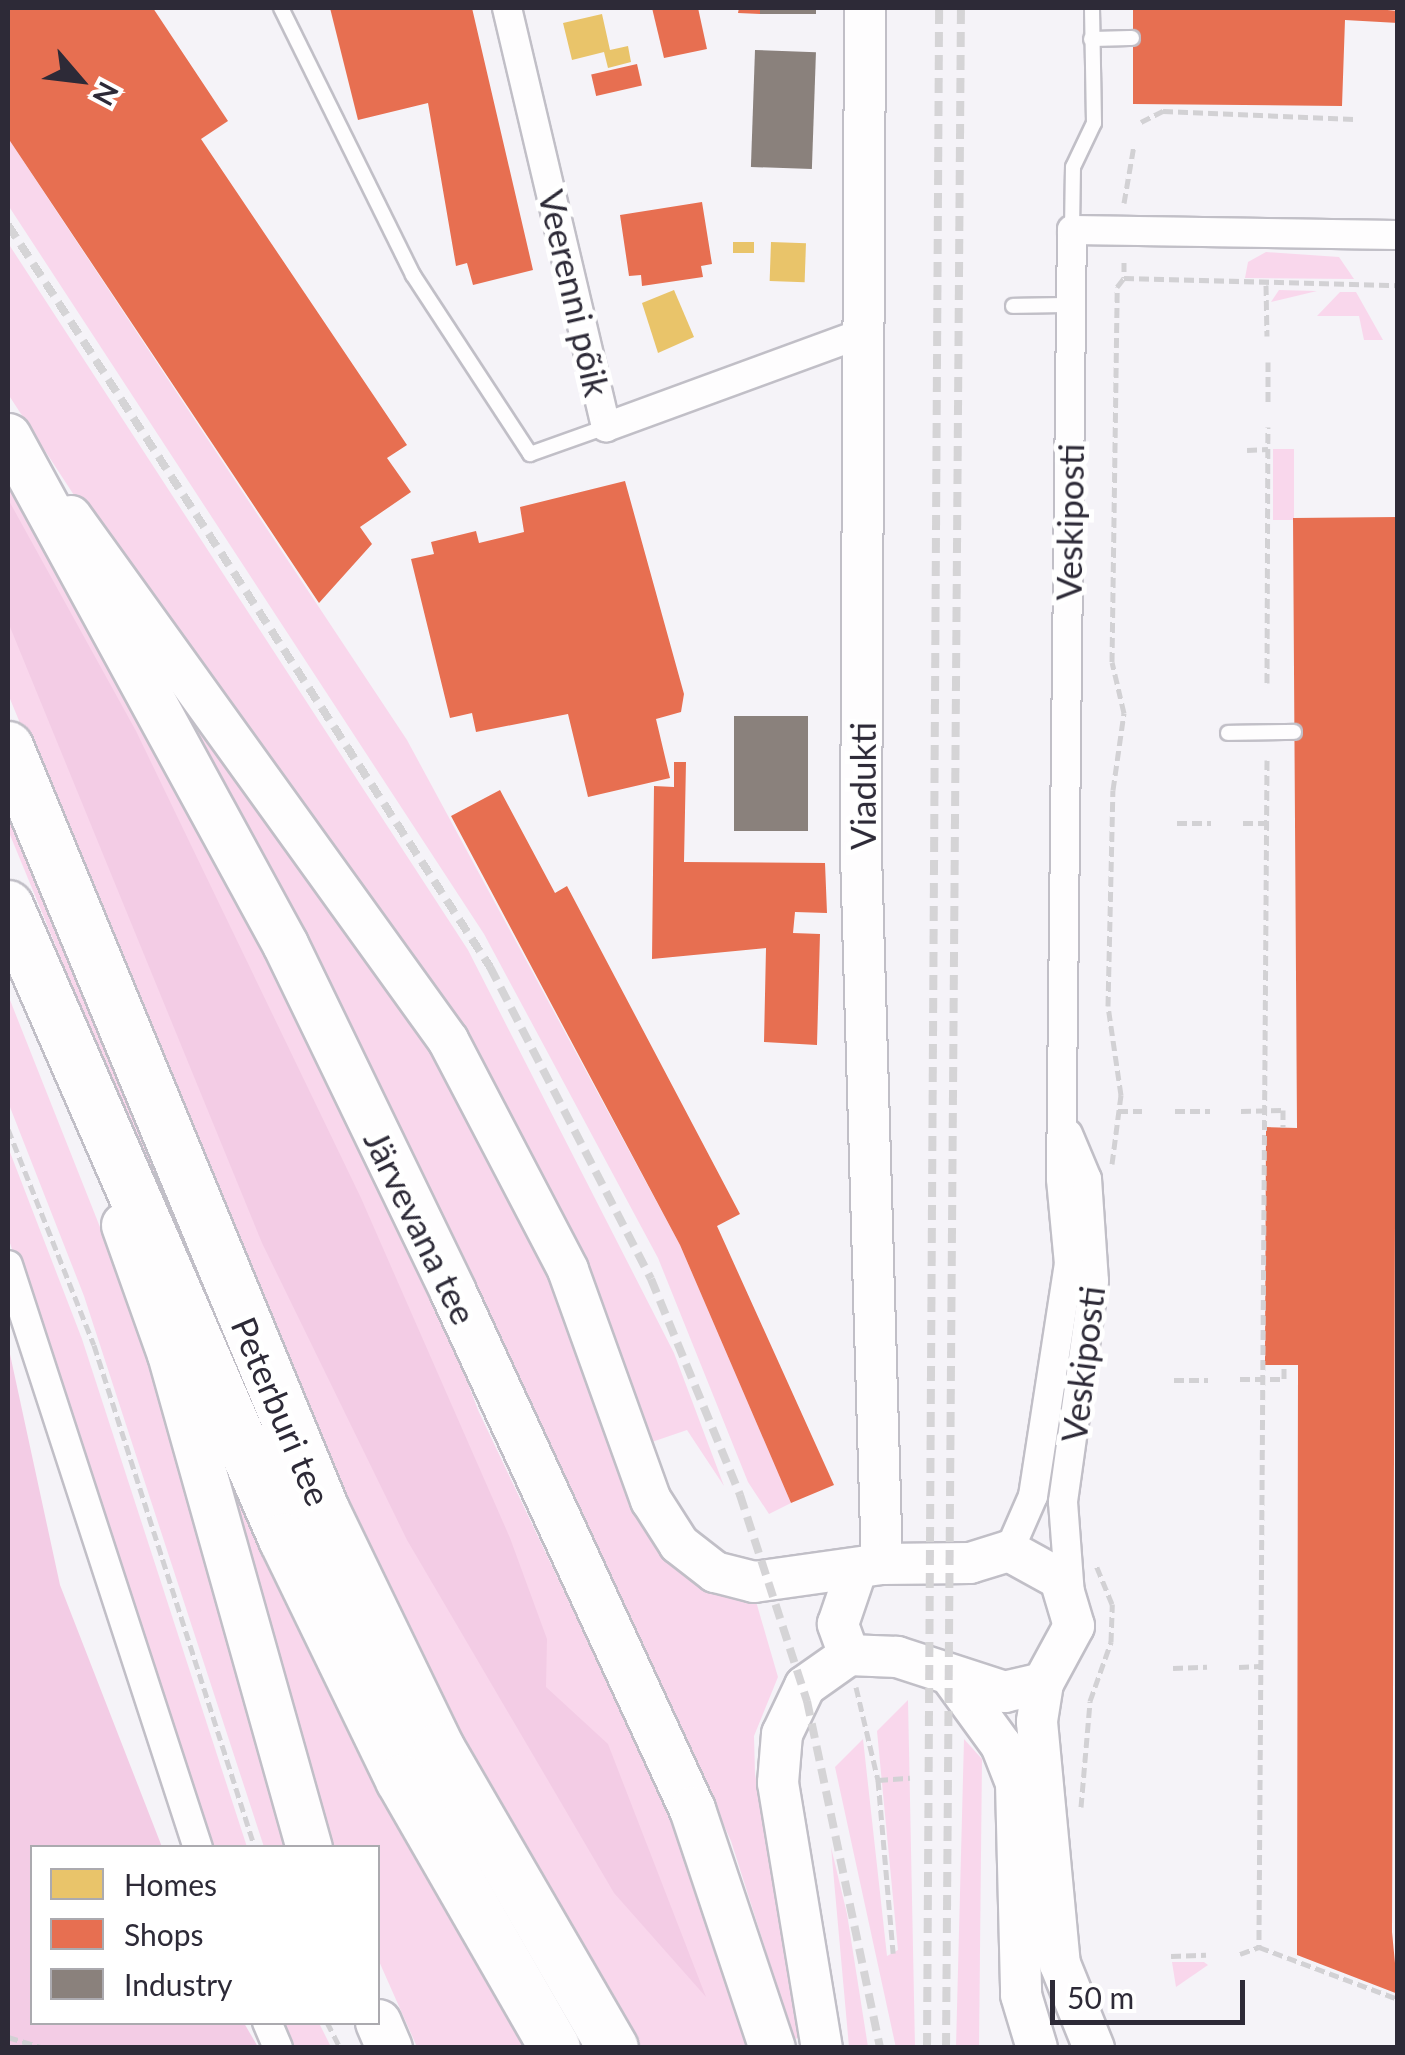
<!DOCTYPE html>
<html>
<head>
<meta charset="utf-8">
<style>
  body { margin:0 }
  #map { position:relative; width:1405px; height:2055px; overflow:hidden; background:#f5f3f8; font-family:Lato,sans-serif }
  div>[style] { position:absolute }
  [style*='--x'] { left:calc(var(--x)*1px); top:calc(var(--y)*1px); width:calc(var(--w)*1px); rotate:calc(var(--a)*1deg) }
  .green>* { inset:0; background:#f9d7ec; transform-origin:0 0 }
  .forest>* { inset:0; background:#f3cce5 }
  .homes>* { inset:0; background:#e9c46a; transform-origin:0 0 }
  .shops>* { inset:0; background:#e76f51; transform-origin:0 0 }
  .industry>* { inset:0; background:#8a817c; transform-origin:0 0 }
  .path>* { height:5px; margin-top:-2.5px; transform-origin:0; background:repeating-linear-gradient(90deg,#d2d1d4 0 10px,transparent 0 15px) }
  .roads { filter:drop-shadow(2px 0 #c1bfc7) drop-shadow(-2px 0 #c1bfc7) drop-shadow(0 2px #c1bfc7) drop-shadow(0 -2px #c1bfc7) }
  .lane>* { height:14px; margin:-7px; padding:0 7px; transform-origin:7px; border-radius:7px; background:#fefdfe }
  .street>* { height:28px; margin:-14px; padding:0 14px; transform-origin:14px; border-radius:14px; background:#fefdfe }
  .secondary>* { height:40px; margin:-20px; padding:0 20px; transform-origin:20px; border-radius:20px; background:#fefdfe }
  .primary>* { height:45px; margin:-22.5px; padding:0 22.5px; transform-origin:22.5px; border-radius:22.5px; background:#fefdfe }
  .highway>* { height:50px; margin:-25px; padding:0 25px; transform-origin:25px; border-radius:25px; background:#fefdfe }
  .rail>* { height:8px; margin-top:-4px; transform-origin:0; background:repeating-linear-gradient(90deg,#d5d4d6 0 15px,transparent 0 23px) }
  span { translate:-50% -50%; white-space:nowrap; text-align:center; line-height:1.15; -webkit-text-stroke:10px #fff; paint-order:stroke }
  .street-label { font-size:35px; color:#2d2a37 }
  .frame { position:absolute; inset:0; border:10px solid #2d2a37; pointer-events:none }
  .legend { position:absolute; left:30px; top:1845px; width:350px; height:180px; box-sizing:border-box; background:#fff; border:2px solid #abaaaf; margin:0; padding:12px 18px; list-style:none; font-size:30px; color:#2d2a37 }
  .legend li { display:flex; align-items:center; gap:20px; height:50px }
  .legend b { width:50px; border:2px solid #abaaaf }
  .north { position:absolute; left:30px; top:30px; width:100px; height:100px; -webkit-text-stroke:8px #fff; paint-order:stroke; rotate:118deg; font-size:28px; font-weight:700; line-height:40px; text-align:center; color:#2d2a37 }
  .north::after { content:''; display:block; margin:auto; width:35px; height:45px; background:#2d2a37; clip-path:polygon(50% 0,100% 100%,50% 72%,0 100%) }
  .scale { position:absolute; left:1050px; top:1980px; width:195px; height:45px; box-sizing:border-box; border:5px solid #2d2a37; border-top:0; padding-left:12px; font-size:30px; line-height:35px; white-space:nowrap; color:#2d2a37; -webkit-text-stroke:8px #fff; paint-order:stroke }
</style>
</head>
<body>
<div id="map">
  <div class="green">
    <div style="clip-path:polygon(8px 138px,407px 740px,680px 1245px,791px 1503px,769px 1514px,748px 1482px,658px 1258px,484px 934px,8px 205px)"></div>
    <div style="clip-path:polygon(8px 243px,468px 950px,674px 1353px,724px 1486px,687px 1430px,646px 1444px,582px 1274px,8px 394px)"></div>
    <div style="clip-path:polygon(1266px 252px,1339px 257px,1354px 279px,1245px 278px,1248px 262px)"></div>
    <div style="clip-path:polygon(1279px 290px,1317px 291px,1271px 302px)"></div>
    <div style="clip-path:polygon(1340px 292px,1356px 292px,1383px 340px,1364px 340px,1359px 316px,1317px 316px)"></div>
    <div style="left:1273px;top:449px;width:21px;height:71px"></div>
    <div style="clip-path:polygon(8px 484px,222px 866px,426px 1271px,478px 1410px,669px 1813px,747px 2047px,638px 2047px,463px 1748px,325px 1462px,8px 694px)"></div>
    <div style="clip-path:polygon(206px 726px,365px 936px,516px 1188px,643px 1516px,755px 1598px,778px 1677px,754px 1736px,755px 1774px,808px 2036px,794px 2039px,731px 1841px,645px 1648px,193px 736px)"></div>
    <div style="clip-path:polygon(8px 791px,316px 1536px,235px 1381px,8px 830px)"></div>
    <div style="clip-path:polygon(8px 995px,140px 1328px,289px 1847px,264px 1847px,84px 1296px,8px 1102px)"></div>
    <div style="clip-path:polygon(8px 1147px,82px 1339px,247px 1847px,207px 1847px,8px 1237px)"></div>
    <div style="clip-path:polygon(233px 1474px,533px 2047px,417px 2047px,378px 1959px,378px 1848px,326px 1847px,226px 1479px)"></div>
    <div style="clip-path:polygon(908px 1700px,915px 2047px,896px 2048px,835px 1767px,863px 1739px,887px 1956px,898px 1950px,877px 1731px)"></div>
    <div style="clip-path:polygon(964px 1739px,982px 1759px,979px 2047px,956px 2047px)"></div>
    <div style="clip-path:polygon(831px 1847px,847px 1914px,868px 2047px,849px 2047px)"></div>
    <div style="clip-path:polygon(1172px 1962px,1204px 1962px,1208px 1965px,1176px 1987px)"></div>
    <div style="clip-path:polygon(278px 2023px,319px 2023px,331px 2047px,290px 2047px)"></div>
  </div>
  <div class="forest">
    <div style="clip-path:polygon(8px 499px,136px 731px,361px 1198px,510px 1538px,547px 1639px,546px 1687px,608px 1744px,706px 1997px,614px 1893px,407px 1540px,262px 1243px,8px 622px)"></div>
    <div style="clip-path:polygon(8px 1345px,60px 1585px,162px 1847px,32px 1848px,32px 2022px,244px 2023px,258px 2047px,8px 2047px)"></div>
  </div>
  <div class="homes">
    <div style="clip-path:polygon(602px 14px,610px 50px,628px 46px,631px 62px,608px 68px,604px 52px,572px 60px,563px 23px)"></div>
    <div style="left:733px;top:242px;width:21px;height:11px"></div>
    <div style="left:771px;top:242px;width:35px;height:39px;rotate:2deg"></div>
    <div style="clip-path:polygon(674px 290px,694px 337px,658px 353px,642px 303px)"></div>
  </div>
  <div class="shops">
    <div style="clip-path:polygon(8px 8px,153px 8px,228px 121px,201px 139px,407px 445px,387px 458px,411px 492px,360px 527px,372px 544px,319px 603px,8px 138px)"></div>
    <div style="clip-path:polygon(330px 8px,472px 8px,533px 270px,473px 285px,467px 263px,456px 266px,428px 103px,358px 120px)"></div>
    <div style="clip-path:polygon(652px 8px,698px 8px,707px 49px,664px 58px)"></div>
    <div style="clip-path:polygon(739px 8px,760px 8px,760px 14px,738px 13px)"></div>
    <div style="clip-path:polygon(1133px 8px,1366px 8px,1398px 11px,1398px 23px,1345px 20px,1342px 106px,1133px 104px)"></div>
    <div style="left:637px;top:64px;width:22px;height:47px;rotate:77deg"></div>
    <div style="clip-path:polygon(702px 202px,712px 264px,701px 266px,703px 277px,642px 286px,641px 275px,629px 276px,620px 215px)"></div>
    <div style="clip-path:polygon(625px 481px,684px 694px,681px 712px,656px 719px,670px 778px,588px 797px,568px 714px,476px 732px,472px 713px,450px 718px,411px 559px,434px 554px,431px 542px,476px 531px,479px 543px,524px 532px,520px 507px)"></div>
    <div style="clip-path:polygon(1398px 517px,1392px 1932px,1398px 1994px,1297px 1955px,1298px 1365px,1265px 1365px,1266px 1127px,1297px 1128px,1293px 518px)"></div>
    <div style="clip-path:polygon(674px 762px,686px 762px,684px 862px,825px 863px,827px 913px,795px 912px,793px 933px,820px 934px,817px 1045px,764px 1042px,766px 948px,652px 959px,654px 786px,674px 787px)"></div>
    <div style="clip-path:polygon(500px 790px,555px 893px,567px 886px,740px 1214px,717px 1226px,834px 1485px,791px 1503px,680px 1245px,451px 816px)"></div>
  </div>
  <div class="industry">
    <div style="left:760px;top:8px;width:56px;height:6px"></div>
    <div style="left:755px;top:50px;width:61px;height:117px;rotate:2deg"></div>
    <div style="left:734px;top:716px;width:74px;height:115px"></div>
  </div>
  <div class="path">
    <div style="--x:1398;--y:120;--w:24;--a:90"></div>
    <div style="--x:1141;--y:122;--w:25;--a:-27"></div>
    <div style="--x:1163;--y:111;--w:191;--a:2.4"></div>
    <div style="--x:1124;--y:203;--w:59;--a:-80.2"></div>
    <div style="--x:1124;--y:262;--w:16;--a:90"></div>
    <div style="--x:1266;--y:285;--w:51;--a:88.9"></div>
    <div style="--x:1268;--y:362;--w:41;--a:90"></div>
    <div style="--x:1247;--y:450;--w:21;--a:-3"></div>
    <div style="--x:1267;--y:683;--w:256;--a:-89.8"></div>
    <div style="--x:1267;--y:760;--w:1187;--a:90.39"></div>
    <div style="--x:1259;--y:1947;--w:148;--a:20.5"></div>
    <div style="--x:1177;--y:823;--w:34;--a:0"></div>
    <div style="--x:1243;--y:823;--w:24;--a:0"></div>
    <div style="--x:1118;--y:1111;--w:24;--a:0"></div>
    <div style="--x:1175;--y:1111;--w:35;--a:0"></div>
    <div style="--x:1241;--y:1111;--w:42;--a:-1.4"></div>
    <div style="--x:1283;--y:1110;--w:17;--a:90"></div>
    <div style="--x:8;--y:1129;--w:232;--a:68.3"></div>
    <div style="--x:94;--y:1345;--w:528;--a:72.25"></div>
    <div style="--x:1112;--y:1164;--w:70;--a:-82.6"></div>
    <div style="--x:1121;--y:1095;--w:90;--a:-98.3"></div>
    <div style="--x:1108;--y:1006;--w:216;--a:-88.7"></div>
    <div style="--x:1113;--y:790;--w:78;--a:-81.9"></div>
    <div style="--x:1124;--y:713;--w:52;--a:-103.2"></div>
    <div style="--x:1112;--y:662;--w:375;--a:-89.2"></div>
    <div style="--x:1117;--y:287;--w:11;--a:-52"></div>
    <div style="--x:1124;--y:278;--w:274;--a:1.5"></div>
    <div style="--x:1240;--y:1379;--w:44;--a:0"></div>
    <div style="--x:1284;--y:1379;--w:14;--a:-90"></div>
    <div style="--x:1174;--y:1380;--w:34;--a:0"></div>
    <div style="--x:1239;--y:1667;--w:21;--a:-3"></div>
    <div style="--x:1173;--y:1668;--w:34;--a:-2"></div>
    <div style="--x:856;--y:1687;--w:96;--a:76.7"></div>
    <div style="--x:878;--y:1780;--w:174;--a:85"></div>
    <div style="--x:878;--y:1780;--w:32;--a:-4"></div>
    <div style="--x:1081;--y:1807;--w:106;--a:-85.1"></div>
    <div style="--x:1090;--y:1701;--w:63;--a:-70.4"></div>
    <div style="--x:1111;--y:1642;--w:38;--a:-88"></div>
    <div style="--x:1112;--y:1604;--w:42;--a:-112.3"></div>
    <div style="--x:1240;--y:1954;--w:20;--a:-20"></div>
    <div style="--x:1171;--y:1956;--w:35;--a:-2"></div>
    <div style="--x:327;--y:2022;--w:29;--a:63"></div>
    <div style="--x:8;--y:2037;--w:39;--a:17"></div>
  </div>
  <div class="roads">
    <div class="lane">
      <div style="--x:281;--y:8;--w:298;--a:63.7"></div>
      <div style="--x:413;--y:275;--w:214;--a:56.8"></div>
      <div style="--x:530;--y:454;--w:81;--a:-19.6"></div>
      <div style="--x:1091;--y:39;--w:41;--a:-1.4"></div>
      <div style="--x:1072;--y:230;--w:63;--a:-89.1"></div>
      <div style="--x:1073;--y:167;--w:49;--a:-64.5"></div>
      <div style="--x:1094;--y:123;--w:115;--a:-91"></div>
      <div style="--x:1013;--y:306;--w:59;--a:-1"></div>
      <div style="--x:1228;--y:733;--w:66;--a:-0.9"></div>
    </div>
    <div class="street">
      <div style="--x:507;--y:8;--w:431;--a:76.7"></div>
      <div style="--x:606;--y:427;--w:277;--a:-20.1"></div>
      <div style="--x:1068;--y:1134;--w:49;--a:67.1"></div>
      <div style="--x:1087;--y:1179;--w:102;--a:86.1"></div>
      <div style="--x:1094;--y:1281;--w:223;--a:98"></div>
      <div style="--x:1063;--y:1502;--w:93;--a:85.7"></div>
      <div style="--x:8;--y:1265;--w:613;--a:71.95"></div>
      <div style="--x:1009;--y:1551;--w:60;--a:-66.4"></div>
      <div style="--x:1033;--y:1496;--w:235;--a:-81.2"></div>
      <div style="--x:1069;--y:1264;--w:85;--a:-95.4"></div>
      <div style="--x:1061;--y:1179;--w:949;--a:-89.34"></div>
      <div style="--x:1072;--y:230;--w:326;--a:0.9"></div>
      <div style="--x:267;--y:2022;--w:28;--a:67"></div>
    </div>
    <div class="secondary">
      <div style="--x:865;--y:8;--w:846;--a:90.27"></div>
      <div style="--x:861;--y:854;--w:710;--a:88.31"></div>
      <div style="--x:71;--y:516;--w:646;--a:54.27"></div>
      <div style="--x:448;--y:1040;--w:259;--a:62.4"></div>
      <div style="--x:568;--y:1270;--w:245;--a:70.2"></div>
      <div style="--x:651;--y:1500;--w:52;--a:57.5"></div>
      <div style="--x:679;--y:1544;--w:46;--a:37.9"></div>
      <div style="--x:715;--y:1572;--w:40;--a:14.4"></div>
      <div style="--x:754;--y:1582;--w:129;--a:-8"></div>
      <div style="--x:882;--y:1564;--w:88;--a:-0.7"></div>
      <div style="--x:970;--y:1563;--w:41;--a:-17.1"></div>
      <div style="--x:1009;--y:1551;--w:58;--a:28.8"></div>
      <div style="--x:1060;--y:1579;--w:49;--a:73.4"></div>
      <div style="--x:1074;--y:1626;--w:65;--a:118.5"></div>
      <div style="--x:1043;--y:1683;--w:39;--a:167"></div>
      <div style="--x:1005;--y:1692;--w:114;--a:-162"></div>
      <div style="--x:897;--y:1657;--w:48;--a:-177.6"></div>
      <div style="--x:849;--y:1655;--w:54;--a:144.8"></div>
      <div style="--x:805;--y:1686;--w:53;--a:115.6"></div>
      <div style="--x:782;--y:1734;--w:49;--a:94.7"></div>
      <div style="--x:778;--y:1783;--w:269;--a:80.6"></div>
      <div style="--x:849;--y:1655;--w:33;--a:-110"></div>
      <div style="--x:838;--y:1624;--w:56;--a:-71.2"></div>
      <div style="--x:953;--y:1679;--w:82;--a:54"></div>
      <div style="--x:1001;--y:1745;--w:41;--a:68.5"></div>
      <div style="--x:1016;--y:1783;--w:212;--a:88.6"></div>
      <div style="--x:1021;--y:1995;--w:55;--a:73.2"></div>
      <div style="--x:1043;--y:1683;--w:39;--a:99"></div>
      <div style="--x:1037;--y:1722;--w:243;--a:84.6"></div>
      <div style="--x:1060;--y:1964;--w:91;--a:68"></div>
    </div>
    <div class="primary">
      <div style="--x:8;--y:436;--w:579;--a:61.4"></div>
      <div style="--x:285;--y:944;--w:386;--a:64.2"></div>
      <div style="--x:453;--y:1292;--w:570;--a:65.19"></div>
      <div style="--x:692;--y:1809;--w:252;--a:71.5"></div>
      <div style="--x:124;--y:1225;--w:137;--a:70.4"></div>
      <div style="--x:170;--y:1354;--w:513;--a:74.28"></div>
      <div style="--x:378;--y:2022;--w:28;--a:67"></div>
    </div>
    <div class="highway">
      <div style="--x:8;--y:747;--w:826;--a:67.5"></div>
      <div style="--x:324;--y:1510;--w:264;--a:64.2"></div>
      <div style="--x:439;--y:1748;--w:347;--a:59.9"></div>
      <div style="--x:8;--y:906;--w:691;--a:66.44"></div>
      <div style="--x:284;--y:1539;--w:268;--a:64.1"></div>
      <div style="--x:401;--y:1780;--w:309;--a:60.1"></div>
    </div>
  </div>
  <div class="rail">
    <div style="--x:8;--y:225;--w:885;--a:56.99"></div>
    <div style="--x:490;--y:967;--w:351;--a:62.7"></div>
    <div style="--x:651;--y:1279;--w:234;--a:67.6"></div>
    <div style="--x:740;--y:1495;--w:217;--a:72"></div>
    <div style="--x:807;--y:1701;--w:355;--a:78.1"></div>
    <div style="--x:927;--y:2048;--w:2040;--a:-89.66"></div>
    <div style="--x:946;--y:2048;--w:2040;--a:-89.58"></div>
  </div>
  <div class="street-label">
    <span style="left:575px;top:293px;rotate:77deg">Veerenni põik</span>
    <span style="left:1069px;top:522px;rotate:-89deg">Veskiposti</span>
    <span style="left:862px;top:786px;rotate:-90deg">Viadukti</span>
    <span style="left:421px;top:1227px;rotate:64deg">Järvevana tee</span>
    <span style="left:1082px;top:1364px;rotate:-83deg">Veskiposti</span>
    <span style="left:282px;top:1411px;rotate:67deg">Peterburi tee</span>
  </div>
  <div class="frame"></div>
  <ul class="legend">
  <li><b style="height:28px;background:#e9c46a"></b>Homes</li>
  <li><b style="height:28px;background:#e76f51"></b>Shops</li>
  <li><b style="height:28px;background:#8a817c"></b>Industry</li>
  </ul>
  <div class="north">N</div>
  <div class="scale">50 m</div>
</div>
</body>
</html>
